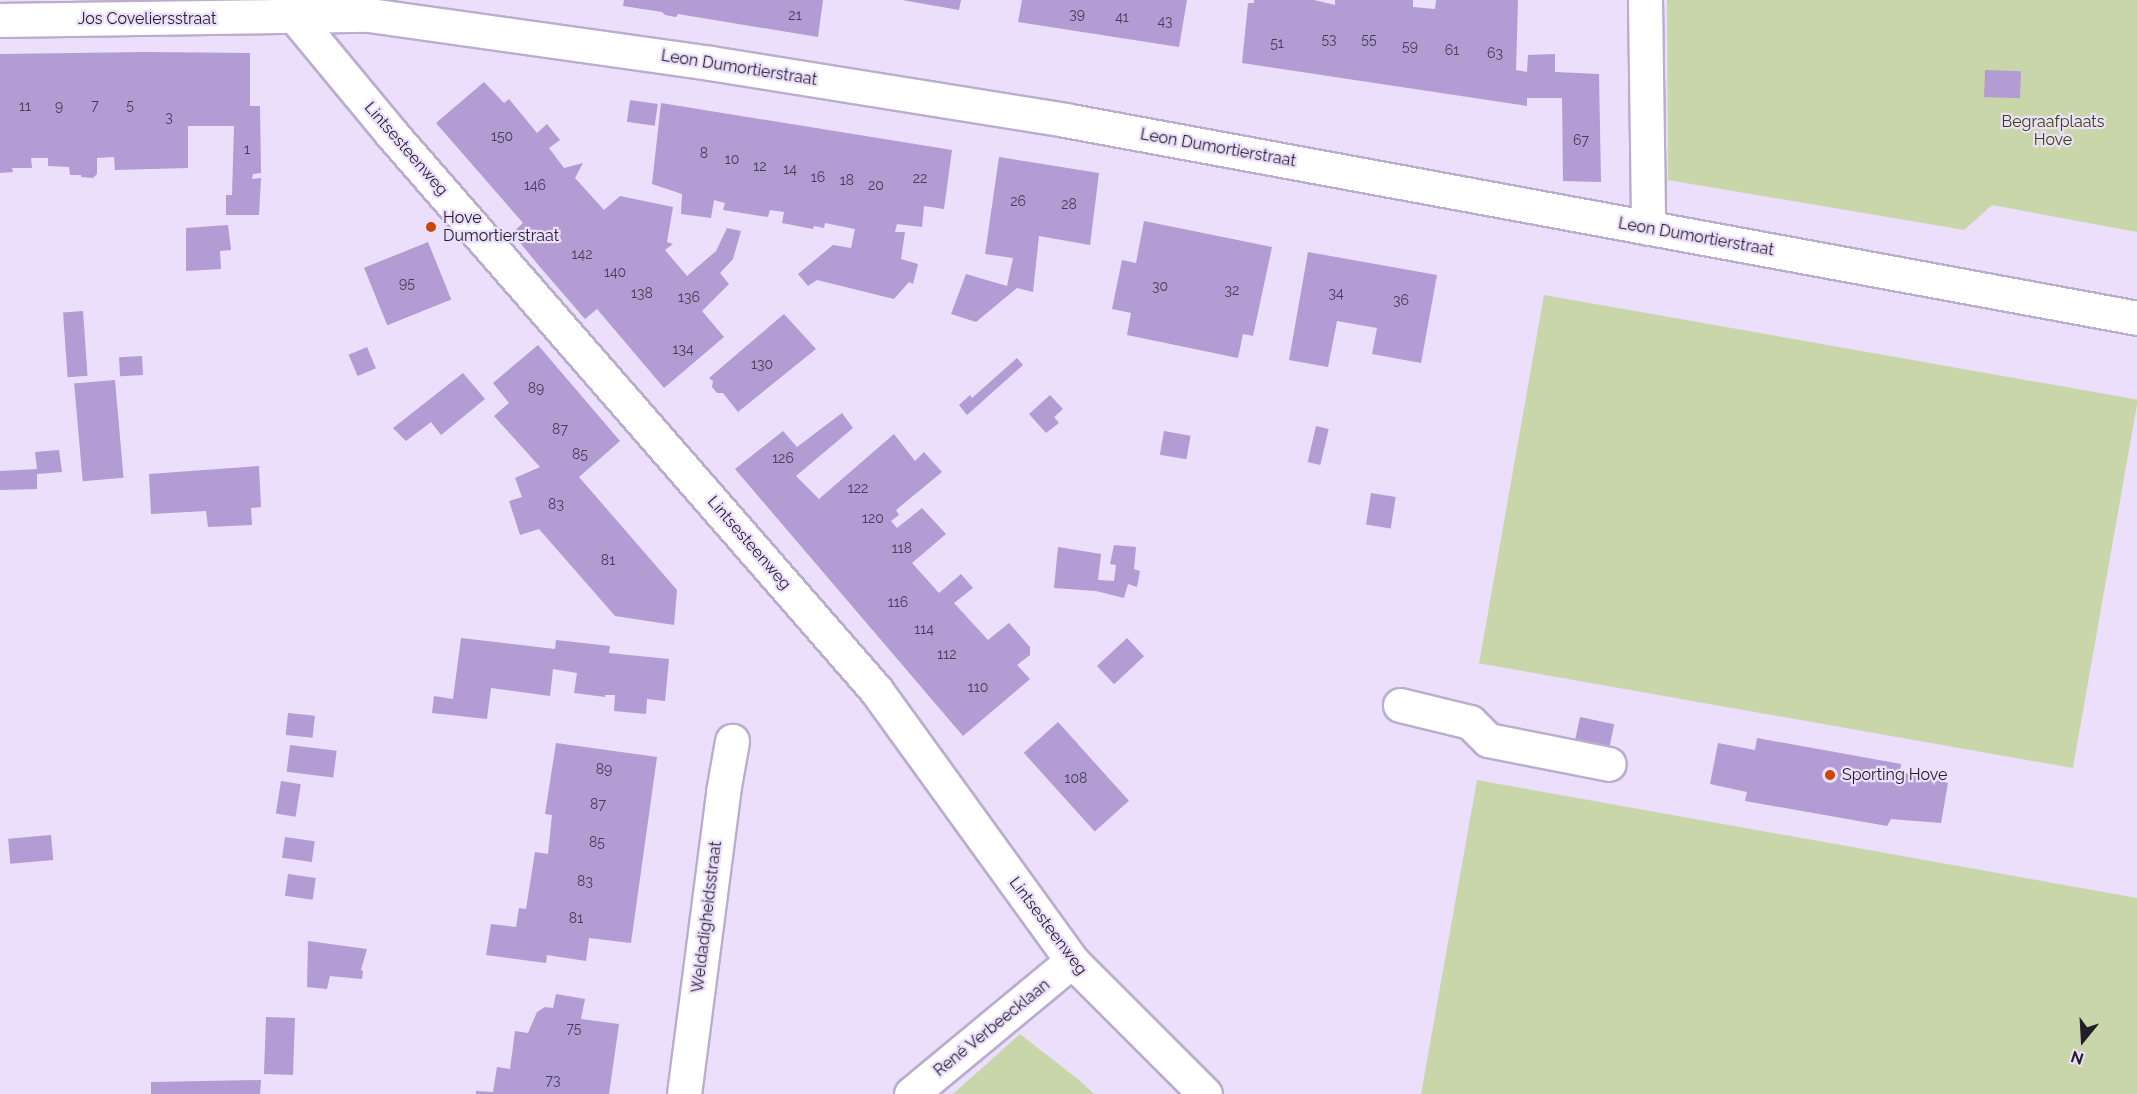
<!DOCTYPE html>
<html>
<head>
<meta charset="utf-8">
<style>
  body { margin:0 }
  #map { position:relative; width:2137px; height:1094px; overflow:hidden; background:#ebdffb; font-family:Raleway,sans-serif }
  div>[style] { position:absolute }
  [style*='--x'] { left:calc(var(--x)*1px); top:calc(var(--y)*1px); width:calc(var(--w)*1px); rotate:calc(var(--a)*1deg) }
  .green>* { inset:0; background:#c9d6aa; transform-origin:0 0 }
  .building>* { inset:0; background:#b39bd3; transform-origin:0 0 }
  .roads { filter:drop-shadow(2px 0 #baadce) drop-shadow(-2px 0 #baadce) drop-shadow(0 2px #baadce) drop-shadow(0 -2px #baadce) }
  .minor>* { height:33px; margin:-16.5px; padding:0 16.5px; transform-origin:16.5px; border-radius:16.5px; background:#fff }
  .dots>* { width:16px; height:16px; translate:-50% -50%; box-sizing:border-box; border:3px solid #ebdffb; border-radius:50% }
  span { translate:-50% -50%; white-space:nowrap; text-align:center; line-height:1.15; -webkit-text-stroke:4.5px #ebdffb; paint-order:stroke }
  .number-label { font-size:14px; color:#473d54 }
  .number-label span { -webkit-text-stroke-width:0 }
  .street-label { font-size:16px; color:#231e2a }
  .park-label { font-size:16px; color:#394600 }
  .poi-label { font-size:16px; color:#231e2a }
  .left { translate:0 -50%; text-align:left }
  .north { position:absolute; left:2053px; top:1010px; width:60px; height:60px; -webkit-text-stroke:4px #ebdffb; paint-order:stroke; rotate:198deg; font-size:16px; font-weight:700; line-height:24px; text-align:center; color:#231e2a }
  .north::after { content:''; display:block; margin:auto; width:21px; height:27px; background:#231e2a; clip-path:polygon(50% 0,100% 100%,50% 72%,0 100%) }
</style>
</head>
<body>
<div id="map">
  <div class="green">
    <div style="clip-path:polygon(1667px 0,2137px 0,2137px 232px,1992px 205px,1964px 230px,1668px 180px)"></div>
    <div style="left:1544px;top:295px;width:603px;height:374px;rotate:10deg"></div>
    <div style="clip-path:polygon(1477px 780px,2137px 898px,2137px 1094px,1421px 1094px)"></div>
    <div style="clip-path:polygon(1020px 1034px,1079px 1080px,1094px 1094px,953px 1094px)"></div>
  </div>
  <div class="building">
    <div style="clip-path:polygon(624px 0,823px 0,818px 37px,678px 14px,676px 17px,665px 15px,662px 12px,623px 6px)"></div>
    <div style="clip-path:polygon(902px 0,961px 0,959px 10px)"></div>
    <div style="clip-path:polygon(1022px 0,1187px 0,1179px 47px,1018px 22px)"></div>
    <div style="clip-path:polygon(1254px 0,1314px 0,1335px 5px,1335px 0,1413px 0,1413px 7px,1435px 9px,1436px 0,1518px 0,1516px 70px,1527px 72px,1528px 55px,1555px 54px,1555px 72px,1599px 74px,1601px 182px,1563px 181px,1562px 98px,1527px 98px,1527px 106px,1242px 63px,1248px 3px,1254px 3px)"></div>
    <div style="clip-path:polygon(146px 52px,250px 53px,250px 106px,260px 106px,261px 173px,253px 174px,252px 179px,261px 178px,259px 215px,226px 215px,226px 195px,232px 195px,234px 126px,188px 126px,188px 168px,115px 170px,114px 157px,97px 158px,97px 174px,93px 178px,81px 177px,81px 175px,70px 175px,69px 167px,48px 166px,48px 158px,31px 158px,32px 168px,12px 168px,13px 172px,0 173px,0 54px)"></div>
    <div style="left:1985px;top:70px;width:36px;height:27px;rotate:2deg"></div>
    <div style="clip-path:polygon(484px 82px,504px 103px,509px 99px,537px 133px,547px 124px,560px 140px,549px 148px,564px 168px,583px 163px,575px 178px,604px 210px,620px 196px,673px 207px,667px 242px,673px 244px,665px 250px,687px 276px,716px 251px,727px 228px,741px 231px,733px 259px,720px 273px,729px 284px,702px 311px,724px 337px,664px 388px,597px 309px,585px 319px,540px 267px,512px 233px,523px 223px,436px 123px)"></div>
    <div style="left:630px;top:100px;width:28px;height:22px;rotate:8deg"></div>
    <div style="clip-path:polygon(661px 103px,952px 150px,944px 209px,924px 206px,922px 227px,897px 224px,895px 232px,905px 232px,901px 259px,918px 264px,913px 284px,909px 282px,894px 299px,817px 280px,808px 286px,798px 274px,833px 245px,851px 248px,855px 229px,825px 223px,824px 228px,814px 226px,813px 229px,782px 223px,784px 212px,770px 210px,768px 217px,723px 210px,725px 203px,714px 200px,711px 218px,681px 214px,682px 194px,652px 184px)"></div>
    <div style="clip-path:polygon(999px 157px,1099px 173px,1090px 245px,1039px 236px,1033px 292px,1017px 288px,976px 322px,951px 314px,966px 274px,1007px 286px,1013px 258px,985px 254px)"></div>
    <div style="clip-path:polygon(1144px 221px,1272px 247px,1253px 336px,1243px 334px,1238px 358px,1127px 335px,1131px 313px,1112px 309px,1122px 260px,1136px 263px)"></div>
    <div style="clip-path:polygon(228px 225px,231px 250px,220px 251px,221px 269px,186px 271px,186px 228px)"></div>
    <div style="left:428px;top:242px;width:62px;height:69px;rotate:68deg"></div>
    <div style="clip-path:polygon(1308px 252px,1437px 275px,1421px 363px,1372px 354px,1377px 328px,1337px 321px,1328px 367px,1289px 360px)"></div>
    <div style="left:83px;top:311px;width:65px;height:20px;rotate:86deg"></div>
    <div style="clip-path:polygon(784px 314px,816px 349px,738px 412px,723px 393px,717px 393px,712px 387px,713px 381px,709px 378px)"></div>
    <div style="clip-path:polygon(538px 345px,620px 441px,579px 477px,677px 590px,674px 625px,615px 616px,539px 529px,520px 535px,509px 501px,522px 497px,515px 478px,540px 467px,494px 416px,509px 403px,493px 383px)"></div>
    <div style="left:367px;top:347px;width:23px;height:20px;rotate:67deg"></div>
    <div style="left:142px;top:356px;width:19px;height:23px;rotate:87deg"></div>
    <div style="clip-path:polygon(1017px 358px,1023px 365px,967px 415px,959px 405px,970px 395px,972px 398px)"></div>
    <div style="clip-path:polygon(463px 373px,485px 399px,441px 435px,431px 422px,406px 441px,393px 428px)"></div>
    <div style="left:115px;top:380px;width:98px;height:41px;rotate:85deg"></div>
    <div style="clip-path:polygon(1050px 395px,1063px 409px,1054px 417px,1059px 423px,1046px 433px,1029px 414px)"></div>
    <div style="clip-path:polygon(842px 413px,853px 428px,796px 476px,819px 499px,894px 434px,915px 461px,924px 452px,942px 472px,896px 510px,899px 515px,891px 521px,897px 528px,922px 508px,946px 534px,912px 563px,939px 593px,961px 574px,973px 588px,954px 603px,988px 640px,1009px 623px,1030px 647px,1030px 655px,1017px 665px,1030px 679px,963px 736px,735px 469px,783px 431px,797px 447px)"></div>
    <div style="left:1316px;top:426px;width:13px;height:37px;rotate:13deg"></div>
    <div style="left:1164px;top:431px;width:27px;height:24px;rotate:10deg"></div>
    <div style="clip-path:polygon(59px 450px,62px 472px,37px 474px,37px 489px,0 490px,0 471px,37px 469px,35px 452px)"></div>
    <div style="clip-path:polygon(259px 466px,261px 507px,251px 508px,252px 525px,208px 527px,206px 511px,151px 514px,149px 474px)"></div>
    <div style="left:1371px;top:493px;width:25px;height:32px;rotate:9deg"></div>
    <div style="clip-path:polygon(1114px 545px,1136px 547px,1134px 569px,1140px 571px,1137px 587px,1128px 584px,1124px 598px,1096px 591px,1054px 588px,1058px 547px,1101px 554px,1098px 580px,1114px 581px,1116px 565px,1110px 564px)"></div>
    <div style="clip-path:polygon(461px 638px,555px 649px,556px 640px,610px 646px,609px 653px,669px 659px,665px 701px,647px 699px,646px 714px,614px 711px,615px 695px,605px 695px,605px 697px,574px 693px,577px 673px,553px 669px,550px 696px,491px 688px,487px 719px,432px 713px,434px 696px,453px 699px)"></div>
    <div style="left:1127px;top:638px;width:25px;height:41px;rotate:47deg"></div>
    <div style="left:288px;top:713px;width:27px;height:22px;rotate:6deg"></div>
    <div style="left:1580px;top:717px;width:35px;height:28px;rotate:12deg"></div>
    <div style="left:1058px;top:722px;width:106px;height:46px;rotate:48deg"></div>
    <div style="clip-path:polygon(1757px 738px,1901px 764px,1900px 772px,1948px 783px,1941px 823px,1891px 819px,1887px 826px,1745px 801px,1747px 792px,1710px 784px,1718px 743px,1755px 750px)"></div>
    <div style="clip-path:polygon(556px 743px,657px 757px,631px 943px,589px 938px,586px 961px,547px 955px,546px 963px,486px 955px,491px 924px,516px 927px,519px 908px,526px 909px,535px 852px,548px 854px,552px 815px,545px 814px)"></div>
    <div style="left:290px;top:745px;width:47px;height:27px;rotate:7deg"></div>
    <div style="left:281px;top:781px;width:20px;height:33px;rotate:9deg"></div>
    <div style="left:51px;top:835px;width:25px;height:43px;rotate:85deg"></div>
    <div style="left:285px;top:837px;width:30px;height:21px;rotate:8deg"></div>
    <div style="left:288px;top:874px;width:28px;height:22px;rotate:8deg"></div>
    <div style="clip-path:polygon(308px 941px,367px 949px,361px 970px,363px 971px,362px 979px,330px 976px,327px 989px,307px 987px)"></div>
    <div style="clip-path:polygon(556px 994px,585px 999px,581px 1019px,619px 1024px,609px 1094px,476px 1094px,476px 1091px,493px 1092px,497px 1067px,510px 1069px,515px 1031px,528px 1033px,537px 1012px,545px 1007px,553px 1008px)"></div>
    <div style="left:266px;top:1017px;width:29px;height:57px;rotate:2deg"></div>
    <div style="clip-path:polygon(261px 1080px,260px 1094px,151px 1094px,151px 1082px)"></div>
  </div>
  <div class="roads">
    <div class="minor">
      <div style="--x:1645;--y:0;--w:228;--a:89.2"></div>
      <div style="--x:286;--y:6;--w:165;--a:50.4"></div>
      <div style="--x:391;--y:133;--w:739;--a:48.95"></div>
      <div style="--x:876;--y:690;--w:334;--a:54.1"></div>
      <div style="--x:1072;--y:961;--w:188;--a:45"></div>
      <div style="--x:0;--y:20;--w:369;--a:-0.8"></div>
      <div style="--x:369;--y:15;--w:344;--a:8"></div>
      <div style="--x:710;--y:63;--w:360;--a:9.1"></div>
      <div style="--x:1065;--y:120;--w:1090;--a:10.46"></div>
      <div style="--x:1400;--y:705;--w:72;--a:13.7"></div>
      <div style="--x:1470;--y:722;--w:25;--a:45"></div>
      <div style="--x:1488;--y:740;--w:123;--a:11.2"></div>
      <div style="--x:684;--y:1094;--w:305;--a:-82.6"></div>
      <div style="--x:723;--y:792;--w:52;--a:-80"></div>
      <div style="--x:911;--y:1094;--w:209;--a:-39.6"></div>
    </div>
  </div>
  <div class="dots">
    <div style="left:431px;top:227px;background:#cc4605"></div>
    <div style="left:1830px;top:775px;background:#cc4605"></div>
  </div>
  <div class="number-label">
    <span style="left:1077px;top:14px">39</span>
    <span style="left:795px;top:15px">21</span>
    <span style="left:1122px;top:17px">41</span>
    <span style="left:1165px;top:21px">43</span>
    <span style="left:1329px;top:39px">53</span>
    <span style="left:1369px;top:39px">55</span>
    <span style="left:1277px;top:43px">51</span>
    <span style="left:1410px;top:46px">59</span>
    <span style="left:1452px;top:50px">61</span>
    <span style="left:1495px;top:53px">63</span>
    <span style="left:95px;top:105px">7</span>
    <span style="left:130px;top:105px">5</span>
    <span style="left:25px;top:106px">11</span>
    <span style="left:59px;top:106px">9</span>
    <span style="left:169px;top:117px">3</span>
    <span style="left:502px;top:136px">150</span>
    <span style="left:1581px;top:140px">67</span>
    <span style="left:247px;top:149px">1</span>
    <span style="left:704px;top:153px">8</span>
    <span style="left:732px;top:159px">10</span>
    <span style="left:760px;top:166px">12</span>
    <span style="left:790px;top:169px">14</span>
    <span style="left:818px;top:177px">16</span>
    <span style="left:920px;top:178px">22</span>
    <span style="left:847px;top:180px">18</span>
    <span style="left:535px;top:185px">146</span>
    <span style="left:876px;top:185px">20</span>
    <span style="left:1018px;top:201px">26</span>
    <span style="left:1069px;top:204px">28</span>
    <span style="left:582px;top:254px">142</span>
    <span style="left:615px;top:272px">140</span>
    <span style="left:407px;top:283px">95</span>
    <span style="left:1160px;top:286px">30</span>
    <span style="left:1232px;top:290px">32</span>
    <span style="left:642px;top:293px">138</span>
    <span style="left:1336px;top:293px">34</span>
    <span style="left:689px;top:297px">136</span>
    <span style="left:1401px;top:300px">36</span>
    <span style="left:683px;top:349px">134</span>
    <span style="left:762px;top:364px">130</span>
    <span style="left:536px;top:388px">89</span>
    <span style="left:560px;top:429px">87</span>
    <span style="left:580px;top:454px">85</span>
    <span style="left:783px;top:458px">126</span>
    <span style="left:858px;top:488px">122</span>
    <span style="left:556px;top:504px">83</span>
    <span style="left:873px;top:518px">120</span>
    <span style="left:902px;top:548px">118</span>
    <span style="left:608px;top:560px">81</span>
    <span style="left:898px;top:602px">116</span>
    <span style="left:924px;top:629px">114</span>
    <span style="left:947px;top:654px">112</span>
    <span style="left:978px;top:687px">110</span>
    <span style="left:604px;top:769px">89</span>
    <span style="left:1076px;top:778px">108</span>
    <span style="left:598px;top:804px">87</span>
    <span style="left:597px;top:842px">85</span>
    <span style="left:585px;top:881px">83</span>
    <span style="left:576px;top:918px">81</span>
    <span style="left:574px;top:1028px">75</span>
    <span style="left:553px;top:1080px">73</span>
  </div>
  <div class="street-label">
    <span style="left:147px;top:19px">Jos Coveliersstraat</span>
    <span style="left:739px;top:68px;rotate:9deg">Leon Dumortierstraat</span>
    <span style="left:1218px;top:148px;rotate:10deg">Leon Dumortierstraat</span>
    <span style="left:406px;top:149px;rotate:49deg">Lintsesteenweg</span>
    <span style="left:1696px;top:237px;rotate:10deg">Leon Dumortierstraat</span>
    <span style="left:749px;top:543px;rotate:49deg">Lintsesteenweg</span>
    <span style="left:707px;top:917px;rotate:-83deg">Weldadigheidsstraat</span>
    <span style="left:1048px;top:926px;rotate:53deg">Lintsesteenweg</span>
    <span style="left:992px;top:1028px;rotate:-39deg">René Verbeecklaan</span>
  </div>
  <div class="park-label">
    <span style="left:2053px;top:131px">Begraafplaats<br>Hove</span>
  </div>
  <div class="poi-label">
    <span class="left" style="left:443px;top:227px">Hove<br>Dumortierstraat</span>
    <span class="left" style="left:1842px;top:775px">Sporting Hove</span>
  </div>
  <div class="north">N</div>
</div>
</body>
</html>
